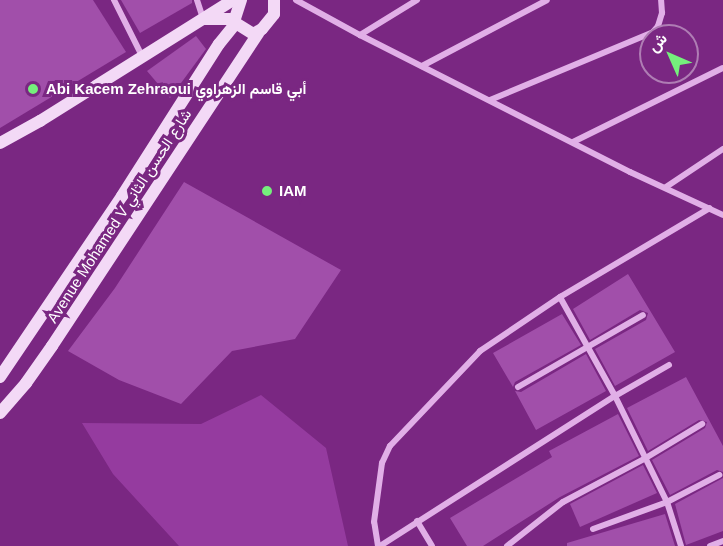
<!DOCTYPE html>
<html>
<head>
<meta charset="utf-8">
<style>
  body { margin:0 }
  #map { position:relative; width:723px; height:546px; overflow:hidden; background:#7a2782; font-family:Helvetica,Vazirmatn,sans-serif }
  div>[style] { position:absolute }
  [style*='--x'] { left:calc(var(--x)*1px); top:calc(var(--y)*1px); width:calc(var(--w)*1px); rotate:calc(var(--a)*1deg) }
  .green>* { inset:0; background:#953b9f }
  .building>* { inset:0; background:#a14faa }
  .street>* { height:6px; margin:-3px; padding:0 3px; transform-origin:3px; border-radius:3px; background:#e1afe7 }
  .secondary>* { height:12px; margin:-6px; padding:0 6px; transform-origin:6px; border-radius:6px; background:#f3d9f6 }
  .dots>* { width:16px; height:16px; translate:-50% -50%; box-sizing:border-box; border:3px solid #7a2782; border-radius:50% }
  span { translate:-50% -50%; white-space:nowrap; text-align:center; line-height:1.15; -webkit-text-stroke:6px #7a2782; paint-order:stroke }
  .poi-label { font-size:15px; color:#fff; font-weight:700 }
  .left { translate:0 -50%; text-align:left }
  .street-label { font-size:15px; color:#fff }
  .north { position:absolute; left:639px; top:24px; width:60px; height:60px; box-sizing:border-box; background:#7a2782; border:2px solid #af7db4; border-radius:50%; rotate:315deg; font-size:16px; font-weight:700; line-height:24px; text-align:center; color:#fff }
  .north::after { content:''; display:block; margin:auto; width:21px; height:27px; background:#75ef7c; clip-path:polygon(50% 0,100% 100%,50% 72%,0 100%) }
</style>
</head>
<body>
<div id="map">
  <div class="green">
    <div style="clip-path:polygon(261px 395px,326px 448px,348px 546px,179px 546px,113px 474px,82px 423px,201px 424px)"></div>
  </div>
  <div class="building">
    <div style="clip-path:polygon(0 0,93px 0,126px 52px,0 128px)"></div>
    <div style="clip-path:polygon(121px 0,192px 0,192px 3px,140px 33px)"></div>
    <div style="clip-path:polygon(196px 36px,206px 49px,170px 98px,147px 71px)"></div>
    <div style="clip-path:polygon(184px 182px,341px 270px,295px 339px,232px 351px,181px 404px,119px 380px,68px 351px,115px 288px)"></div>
    <div style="clip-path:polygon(628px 274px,675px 352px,615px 386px,595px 349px,646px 320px,648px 313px,640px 310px,590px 340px,573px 309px)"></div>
    <div style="clip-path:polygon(562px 314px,581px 345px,515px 382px,513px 387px,493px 353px)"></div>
    <div style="clip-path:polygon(586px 354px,606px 391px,536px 430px,515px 391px,521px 392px)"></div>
    <div style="clip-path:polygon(686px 377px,723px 446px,723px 472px,717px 470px,670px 495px,652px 460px,705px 428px,707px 422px,699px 420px,648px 451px,627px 408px)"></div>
    <div style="clip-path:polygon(618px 414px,639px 456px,560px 497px,483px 546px,467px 546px,450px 518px,552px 457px,549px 451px)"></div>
    <div style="clip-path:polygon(643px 465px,657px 493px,580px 527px,570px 504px)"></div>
    <div style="clip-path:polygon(723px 478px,723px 531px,686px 545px,675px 504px)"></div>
    <div style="clip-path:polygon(665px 514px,675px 546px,567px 546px,567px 543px)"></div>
  </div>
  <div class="street">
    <div style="--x:114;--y:0;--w:63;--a:63.4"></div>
    <div style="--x:197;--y:0;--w:20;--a:72"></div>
    <div style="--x:296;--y:0;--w:73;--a:28.7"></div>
    <div style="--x:360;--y:35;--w:303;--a:26.9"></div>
    <div style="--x:630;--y:172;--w:102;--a:24.8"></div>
    <div style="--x:360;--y:35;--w:67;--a:-31.6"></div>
    <div style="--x:422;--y:66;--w:141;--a:-27.8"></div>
    <div style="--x:490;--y:100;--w:177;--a:-22.6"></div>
    <div style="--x:653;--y:32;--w:8;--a:-50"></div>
    <div style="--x:658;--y:26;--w:14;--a:-73"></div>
    <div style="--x:662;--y:13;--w:13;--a:-94"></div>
    <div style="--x:573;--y:142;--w:167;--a:-26.3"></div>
    <div style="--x:666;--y:187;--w:69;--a:-33.7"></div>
    <div style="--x:669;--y:365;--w:62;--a:150.1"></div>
    <div style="--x:615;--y:396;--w:118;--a:63.9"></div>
    <div style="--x:667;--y:502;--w:46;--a:72.3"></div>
    <div style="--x:518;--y:387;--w:144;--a:-29.9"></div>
    <div style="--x:417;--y:521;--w:29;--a:59"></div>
    <div style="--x:593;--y:529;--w:79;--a:-20"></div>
    <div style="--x:667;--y:502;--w:59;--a:-27.4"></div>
    <div style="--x:378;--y:546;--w:24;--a:-99"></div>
    <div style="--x:374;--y:522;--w:60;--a:-82.3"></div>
    <div style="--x:382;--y:463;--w:19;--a:-65"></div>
    <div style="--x:390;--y:446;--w:131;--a:-46.5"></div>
    <div style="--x:480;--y:351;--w:97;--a:-34"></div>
    <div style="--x:380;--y:546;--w:279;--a:-32.6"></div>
    <div style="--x:615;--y:396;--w:113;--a:-119.1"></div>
    <div style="--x:560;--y:297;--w:174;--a:-30.7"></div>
    <div style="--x:507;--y:546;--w:71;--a:-38.2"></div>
    <div style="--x:563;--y:502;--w:92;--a:-28"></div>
    <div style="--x:644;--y:459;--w:68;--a:-31.1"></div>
    <div style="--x:710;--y:546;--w:14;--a:-21"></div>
  </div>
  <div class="secondary">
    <div style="--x:241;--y:0;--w:23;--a:108"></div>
    <div style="--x:234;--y:22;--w:22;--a:32"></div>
    <div style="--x:253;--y:34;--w:10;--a:-29"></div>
    <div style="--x:262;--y:29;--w:19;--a:-51"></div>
    <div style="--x:274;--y:14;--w:14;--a:-90"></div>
    <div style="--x:204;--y:19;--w:29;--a:0"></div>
    <div style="--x:0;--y:143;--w:46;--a:-28.8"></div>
    <div style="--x:40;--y:121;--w:228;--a:-32.1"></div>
    <div style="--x:0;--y:377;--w:218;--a:-56"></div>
    <div style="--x:122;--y:196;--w:180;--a:-57.5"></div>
    <div style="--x:219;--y:44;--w:26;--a:-51"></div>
    <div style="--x:0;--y:413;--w:40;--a:-49"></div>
    <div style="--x:26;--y:383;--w:45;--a:-54.9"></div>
    <div style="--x:52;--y:346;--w:375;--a:-56.6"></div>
  </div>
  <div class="dots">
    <div style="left:33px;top:89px;background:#75ef7c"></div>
    <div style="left:267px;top:191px;background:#75ef7c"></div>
  </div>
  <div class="poi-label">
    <span class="left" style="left:46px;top:89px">Abi Kacem Zehraoui أبي قاسم الزهراوي</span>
    <span class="left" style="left:279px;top:191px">IAM</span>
  </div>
  <div class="street-label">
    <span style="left:119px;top:216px;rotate:-57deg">Avenue Mohamed V شارع الحسن الثاني</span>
  </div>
  <div class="north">ش</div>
</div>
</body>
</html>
